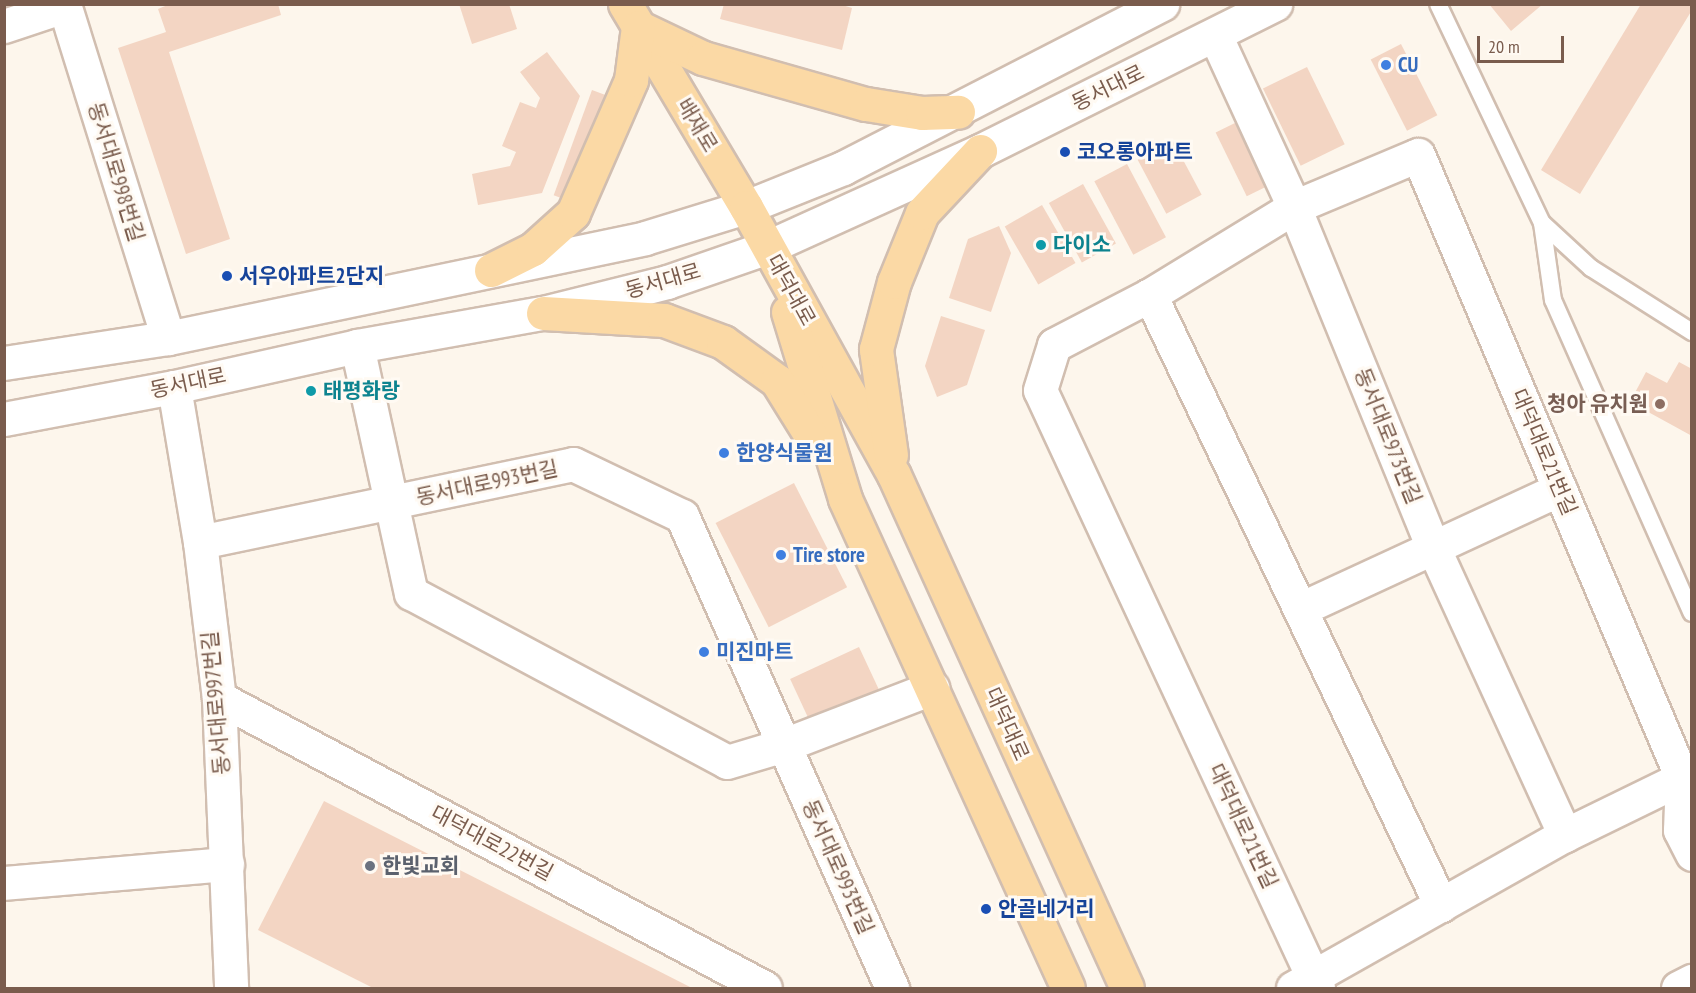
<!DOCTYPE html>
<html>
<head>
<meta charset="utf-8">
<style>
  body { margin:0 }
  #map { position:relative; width:1696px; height:993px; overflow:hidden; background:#fdf6ec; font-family:"PT Sans Narrow","Noto Sans KR",sans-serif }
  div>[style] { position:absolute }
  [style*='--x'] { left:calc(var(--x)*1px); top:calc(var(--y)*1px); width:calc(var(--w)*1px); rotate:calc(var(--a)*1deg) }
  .building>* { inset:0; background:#f3d5c3; transform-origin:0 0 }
  .roads { filter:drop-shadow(2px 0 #d1beb0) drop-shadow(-2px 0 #d1beb0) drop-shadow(0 2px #d1beb0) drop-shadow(0 -2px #d1beb0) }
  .service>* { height:16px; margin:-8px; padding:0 8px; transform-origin:8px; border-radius:8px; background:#fff }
  .minor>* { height:33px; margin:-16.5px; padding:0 16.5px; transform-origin:16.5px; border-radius:16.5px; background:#fff }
  .tertiary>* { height:33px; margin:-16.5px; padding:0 16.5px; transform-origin:16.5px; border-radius:16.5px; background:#fff }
  .primary>* { height:33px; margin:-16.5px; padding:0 16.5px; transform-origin:16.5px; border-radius:16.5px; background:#fbd9a5 }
  .dots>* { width:16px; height:16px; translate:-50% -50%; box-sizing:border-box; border:3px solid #fffaf3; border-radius:50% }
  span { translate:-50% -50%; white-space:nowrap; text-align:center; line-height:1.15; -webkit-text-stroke:6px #fffaf3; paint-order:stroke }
  .shop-label { font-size:21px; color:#366cbe; font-weight:700 }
  .left { translate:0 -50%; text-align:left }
  .street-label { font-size:21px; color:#7a5c4d }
  .transit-label { font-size:21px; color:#164399; font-weight:700 }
  .culture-label { font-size:21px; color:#0d838f; font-weight:700 }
  .education-label { font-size:21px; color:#785e54; font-weight:700 }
  .right { translate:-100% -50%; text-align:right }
  .worship-label { font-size:21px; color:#5b616d; font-weight:700 }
  .frame { position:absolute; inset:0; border:6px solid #7a5c4d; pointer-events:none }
  .scale { position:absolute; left:1477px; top:36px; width:87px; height:27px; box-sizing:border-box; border:3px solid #7a5c4d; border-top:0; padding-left:8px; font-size:18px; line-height:21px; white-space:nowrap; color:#7a5c4d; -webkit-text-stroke:4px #fffaf3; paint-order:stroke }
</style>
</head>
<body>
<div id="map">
  <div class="building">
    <div style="clip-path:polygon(170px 4px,278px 4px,281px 15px,169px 52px,230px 239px,186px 254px,118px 48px,166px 32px,158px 9px)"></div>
    <div style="clip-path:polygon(459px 4px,509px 4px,517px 29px,472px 44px)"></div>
    <div style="clip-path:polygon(724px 4px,839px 4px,852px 8px,842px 50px,720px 19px)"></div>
    <div style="clip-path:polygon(1489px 4px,1543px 4px,1511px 31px)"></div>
    <div style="clip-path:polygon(1641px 4px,1692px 4px,1692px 10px,1580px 194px,1541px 170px)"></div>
    <div style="left:1401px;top:44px;width:80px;height:34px;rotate:63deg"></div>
    <div style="clip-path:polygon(547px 52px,580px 96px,542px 193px,478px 205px,472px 174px,510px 166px,516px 152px,502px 146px,520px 102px,536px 108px,540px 98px,520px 72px)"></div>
    <div style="left:1307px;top:67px;width:86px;height:49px;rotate:64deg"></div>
    <div style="left:592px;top:90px;width:15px;height:112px;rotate:20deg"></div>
    <div style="left:1239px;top:121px;width:71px;height:26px;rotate:64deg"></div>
    <div style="left:1173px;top:141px;width:61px;height:40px;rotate:62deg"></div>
    <div style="left:1127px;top:164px;width:83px;height:37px;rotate:62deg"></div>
    <div style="left:1083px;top:184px;width:68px;height:39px;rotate:61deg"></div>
    <div style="left:1042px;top:205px;width:67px;height:43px;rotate:60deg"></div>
    <div style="clip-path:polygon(999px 226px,1011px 253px,991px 312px,949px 298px,968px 239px)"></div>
    <div style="clip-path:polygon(941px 316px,985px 330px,967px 385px,937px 397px,925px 366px)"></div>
    <div style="clip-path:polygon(1679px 362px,1692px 369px,1692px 436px,1630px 402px,1646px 372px,1667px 383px)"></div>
    <div style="left:794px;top:483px;width:117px;height:88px;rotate:63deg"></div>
    <div style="left:859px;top:647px;width:55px;height:76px;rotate:65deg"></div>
    <div style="clip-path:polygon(324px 801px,692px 988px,373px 988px,258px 930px)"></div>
  </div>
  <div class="roads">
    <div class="service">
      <div style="--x:1438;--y:4;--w:242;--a:64.6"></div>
      <div style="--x:1542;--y:223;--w:78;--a:81.9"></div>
      <div style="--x:1553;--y:300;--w:342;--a:66.1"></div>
      <div style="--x:1542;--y:223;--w:67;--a:42.6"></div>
      <div style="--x:1591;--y:268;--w:120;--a:32.4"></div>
    </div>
    <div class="minor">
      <div style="--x:64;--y:4;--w:350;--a:72.7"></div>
      <div style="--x:4;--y:26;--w:63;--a:-18.4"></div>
      <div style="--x:1215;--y:35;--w:189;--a:65.3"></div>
      <div style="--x:1294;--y:207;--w:367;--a:67.8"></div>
      <div style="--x:1433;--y:547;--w:317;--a:65.4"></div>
      <div style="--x:1150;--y:295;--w:676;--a:64.5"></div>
      <div style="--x:357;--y:346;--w:253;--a:77.7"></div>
      <div style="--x:411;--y:593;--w:358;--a:28.1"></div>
      <div style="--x:727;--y:762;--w:59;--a:-16.6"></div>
      <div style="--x:784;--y:745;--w:159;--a:-21.1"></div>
      <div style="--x:174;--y:387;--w:157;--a:80.5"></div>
      <div style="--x:200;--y:542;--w:157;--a:83.1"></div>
      <div style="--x:219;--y:698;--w:290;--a:87.6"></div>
      <div style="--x:200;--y:542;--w:381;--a:-11.8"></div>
      <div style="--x:573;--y:464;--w:121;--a:25.5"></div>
      <div style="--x:682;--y:516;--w:517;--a:66.01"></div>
      <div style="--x:1300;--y:609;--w:286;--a:-24.8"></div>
      <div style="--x:219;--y:698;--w:618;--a:27.97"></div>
      <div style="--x:4;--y:883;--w:224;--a:-4.9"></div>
      <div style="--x:1293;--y:988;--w:312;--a:-29.4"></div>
      <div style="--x:1565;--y:835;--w:130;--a:-26"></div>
      <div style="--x:1318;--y:988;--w:659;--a:-114.93"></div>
      <div style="--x:1040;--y:390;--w:47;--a:-72.7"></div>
      <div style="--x:1054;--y:345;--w:108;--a:-27.5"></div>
      <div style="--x:1150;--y:295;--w:169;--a:-31.4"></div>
      <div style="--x:1294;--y:207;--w:134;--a:-22.8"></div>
      <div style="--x:1418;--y:155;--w:677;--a:67.03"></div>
      <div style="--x:1682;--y:778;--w:52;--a:92.2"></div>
      <div style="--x:1680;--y:830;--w:27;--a:63"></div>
      <div style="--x:1678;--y:988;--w:16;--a:-27"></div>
    </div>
    <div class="tertiary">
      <div style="--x:4;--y:363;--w:166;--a:-8.7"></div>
      <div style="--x:168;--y:338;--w:487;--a:-11.8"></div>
      <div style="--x:645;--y:238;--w:106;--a:-17.1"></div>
      <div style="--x:746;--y:207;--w:105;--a:-21.9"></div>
      <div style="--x:843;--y:168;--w:359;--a:-27.2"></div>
      <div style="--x:4;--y:419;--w:173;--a:-10.7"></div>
      <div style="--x:174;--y:387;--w:188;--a:-12.6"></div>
      <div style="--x:357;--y:346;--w:189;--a:-10.1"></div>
      <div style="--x:543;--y:313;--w:128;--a:-14"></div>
      <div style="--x:667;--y:282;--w:107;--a:-19.1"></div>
      <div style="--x:768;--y:247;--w:233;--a:-24.4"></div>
      <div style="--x:980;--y:151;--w:330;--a:-26.5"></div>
    </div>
    <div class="primary">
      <div style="--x:625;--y:4;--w:236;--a:59.2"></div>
      <div style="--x:746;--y:207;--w:306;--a:61.1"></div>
      <div style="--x:894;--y:475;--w:563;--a:65.57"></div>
      <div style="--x:638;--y:27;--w:72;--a:25.5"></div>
      <div style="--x:703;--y:58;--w:169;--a:15.8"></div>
      <div style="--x:866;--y:104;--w:57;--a:9.1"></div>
      <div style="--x:922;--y:113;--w:36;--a:-2"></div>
      <div style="--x:491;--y:270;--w:47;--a:-26.6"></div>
      <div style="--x:533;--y:249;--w:54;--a:-42"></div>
      <div style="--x:573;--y:213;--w:145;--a:-66.4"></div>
      <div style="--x:631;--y:80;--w:53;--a:-82.5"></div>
      <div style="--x:788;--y:312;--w:195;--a:73"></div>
      <div style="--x:845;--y:499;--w:537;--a:65.49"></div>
      <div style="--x:543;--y:313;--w:121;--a:3.3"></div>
      <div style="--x:664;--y:320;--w:63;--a:20.4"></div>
      <div style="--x:723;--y:342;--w:67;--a:35.8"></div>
      <div style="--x:777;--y:381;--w:74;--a:58.2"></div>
      <div style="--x:891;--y:455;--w:107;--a:-98.1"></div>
      <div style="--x:876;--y:349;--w:69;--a:-75"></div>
      <div style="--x:894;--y:282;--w:74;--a:-67.9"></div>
      <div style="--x:922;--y:213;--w:85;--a:-46.9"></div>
    </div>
  </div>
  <div class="dots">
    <div style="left:1386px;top:65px;background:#3f7fe0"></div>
    <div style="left:1065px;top:152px;background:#1a4fb4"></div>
    <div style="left:1041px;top:245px;background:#0f9aa8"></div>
    <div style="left:227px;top:276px;background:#1a4fb4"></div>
    <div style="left:311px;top:391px;background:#0f9aa8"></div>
    <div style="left:1660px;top:404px;background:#8d6e63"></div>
    <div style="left:724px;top:453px;background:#3f7fe0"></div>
    <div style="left:781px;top:555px;background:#3f7fe0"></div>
    <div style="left:704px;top:652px;background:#3f7fe0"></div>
    <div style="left:370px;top:866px;background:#6b7280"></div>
    <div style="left:986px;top:909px;background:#1a4fb4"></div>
  </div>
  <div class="shop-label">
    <span class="left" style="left:1398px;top:65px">CU</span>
    <span class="left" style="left:736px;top:453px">한양식물원</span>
    <span class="left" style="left:793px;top:555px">Tire store</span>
    <span class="left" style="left:716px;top:652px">미진마트</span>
  </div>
  <div class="street-label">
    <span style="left:1108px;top:88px;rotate:-26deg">동서대로</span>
    <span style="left:697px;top:125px;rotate:59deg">배재로</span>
    <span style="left:116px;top:172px;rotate:73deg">동서대로998번길</span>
    <span style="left:663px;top:281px;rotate:-16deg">동서대로</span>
    <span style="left:791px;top:290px;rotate:61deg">대덕대로</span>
    <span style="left:188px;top:383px;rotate:-12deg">동서대로</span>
    <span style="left:1388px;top:436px;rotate:68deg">동서대로973번길</span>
    <span style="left:1544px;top:452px;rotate:67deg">대덕대로21번길</span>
    <span style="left:487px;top:483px;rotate:-12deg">동서대로993번길</span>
    <span style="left:216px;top:703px;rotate:-95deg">동서대로997번길</span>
    <span style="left:1007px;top:724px;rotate:66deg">대덕대로</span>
    <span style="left:1243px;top:826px;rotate:65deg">대덕대로21번길</span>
    <span style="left:492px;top:843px;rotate:28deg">대덕대로22번길</span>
    <span style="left:838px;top:867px;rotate:66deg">동서대로993번길</span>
  </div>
  <div class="transit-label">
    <span class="left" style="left:1077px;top:152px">코오롱아파트</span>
    <span class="left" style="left:239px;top:276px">서우아파트2단지</span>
    <span class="left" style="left:998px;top:909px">안골네거리</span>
  </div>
  <div class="culture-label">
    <span class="left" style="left:1053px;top:245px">다이소</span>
    <span class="left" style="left:323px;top:391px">태평화랑</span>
  </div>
  <div class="education-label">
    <span class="right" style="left:1648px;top:404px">청아 유치원</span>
  </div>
  <div class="worship-label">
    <span class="left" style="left:382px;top:866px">한빛교회</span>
  </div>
  <div class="frame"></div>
  <div class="scale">20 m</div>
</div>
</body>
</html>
